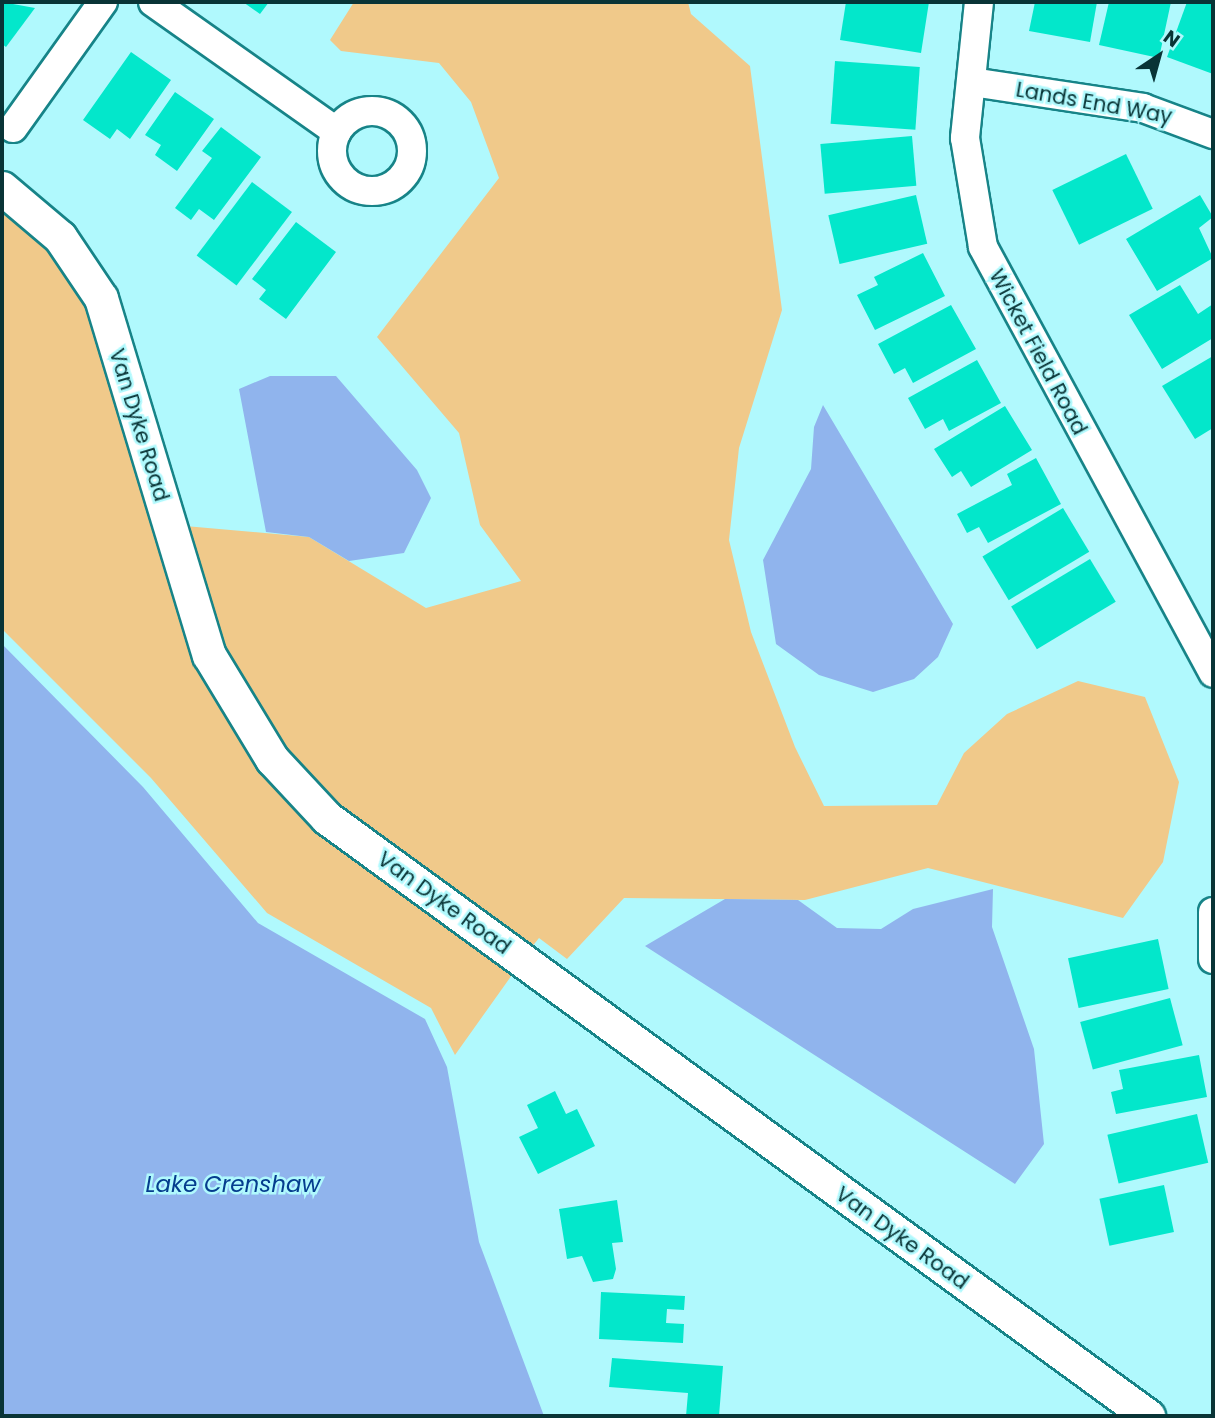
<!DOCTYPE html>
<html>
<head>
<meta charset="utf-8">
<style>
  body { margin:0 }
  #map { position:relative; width:1215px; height:1418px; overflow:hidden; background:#b0f9fd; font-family:Poppins,sans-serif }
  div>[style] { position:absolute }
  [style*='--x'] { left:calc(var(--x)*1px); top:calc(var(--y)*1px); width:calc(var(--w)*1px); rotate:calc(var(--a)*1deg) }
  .green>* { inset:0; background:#f0c98a }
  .water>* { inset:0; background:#90b4ed }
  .building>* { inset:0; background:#03e7cb; transform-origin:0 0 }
  .roads { filter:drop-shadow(2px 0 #178488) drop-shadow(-2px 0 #178488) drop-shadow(0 2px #178488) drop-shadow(0 -2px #178488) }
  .minor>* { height:28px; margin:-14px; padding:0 14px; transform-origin:14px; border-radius:14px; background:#fff }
  .minor>.ring { margin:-14px; padding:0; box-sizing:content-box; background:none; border:28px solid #fff; border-radius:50% }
  .tertiary>* { height:33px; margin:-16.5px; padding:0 16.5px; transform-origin:16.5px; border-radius:16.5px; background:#fff }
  span { translate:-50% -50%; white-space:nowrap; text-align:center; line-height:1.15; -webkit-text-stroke:5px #b0f9fd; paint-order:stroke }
  .street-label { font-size:21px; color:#093436 }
  .water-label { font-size:23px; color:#053d8e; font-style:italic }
  .frame { position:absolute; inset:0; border:4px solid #093436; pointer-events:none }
  .north { position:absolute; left:1124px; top:21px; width:70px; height:70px; -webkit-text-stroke:5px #b0f9fd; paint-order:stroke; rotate:36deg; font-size:19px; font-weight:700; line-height:28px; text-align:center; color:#093436 }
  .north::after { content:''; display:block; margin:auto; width:24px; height:32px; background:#093436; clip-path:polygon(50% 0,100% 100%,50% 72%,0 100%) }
</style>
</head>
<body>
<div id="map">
  <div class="green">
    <div style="clip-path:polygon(354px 2px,688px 2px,691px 14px,750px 66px,782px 310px,739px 448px,729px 540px,751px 632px,795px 747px,824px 806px,937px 805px,964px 753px,1007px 714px,1078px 681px,1145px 697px,1179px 782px,1163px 862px,1123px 918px,928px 868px,805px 900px,624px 898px,567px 959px,539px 938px,531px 948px,337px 806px,283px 749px,221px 647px,185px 526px,309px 537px,426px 608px,521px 581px,480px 525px,459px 433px,377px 337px,499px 178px,471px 102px,439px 63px,341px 51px,330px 40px)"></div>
    <div style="clip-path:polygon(2px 206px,49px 247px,89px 305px,260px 767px,514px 972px,455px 1055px,431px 1008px,267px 913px,151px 778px,2px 629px)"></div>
  </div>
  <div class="water">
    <div style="clip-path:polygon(270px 376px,336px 376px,417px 470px,431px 498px,404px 553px,349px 561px,309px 537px,266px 532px,239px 389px)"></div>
    <div style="clip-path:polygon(823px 405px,953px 624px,938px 657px,914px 679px,873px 692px,819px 675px,776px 644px,763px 560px,811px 469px,814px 427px)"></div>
    <div style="clip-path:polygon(2px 644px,143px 787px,258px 923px,425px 1019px,447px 1067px,479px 1242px,544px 1416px,2px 1416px)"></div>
    <div style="clip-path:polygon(993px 889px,992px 927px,1034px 1049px,1044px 1144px,1015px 1184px,645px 946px,725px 899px,798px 900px,837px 928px,881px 929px,913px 909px)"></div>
  </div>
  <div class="building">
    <div style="clip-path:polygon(2px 2px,35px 8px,6px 47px,2px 44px)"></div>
    <div style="clip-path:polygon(243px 2px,269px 2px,260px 14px)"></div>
    <div style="clip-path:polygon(846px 2px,929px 2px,921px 53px,840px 40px)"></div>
    <div style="clip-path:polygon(1035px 2px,1097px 2px,1090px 42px,1029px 31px)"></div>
    <div style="clip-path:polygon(1109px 2px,1171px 2px,1159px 58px,1099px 45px)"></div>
    <div style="clip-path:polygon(1187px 2px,1213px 2px,1213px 74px,1167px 57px)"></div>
    <div style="clip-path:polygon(131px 52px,171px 80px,130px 139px,117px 129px,110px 139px,83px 120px)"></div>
    <div style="left:835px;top:61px;width:85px;height:63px;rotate:4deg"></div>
    <div style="clip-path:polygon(175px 92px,214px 119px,177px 171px,155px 155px,161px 145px,145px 135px)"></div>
    <div style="clip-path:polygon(221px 127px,261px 157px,214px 220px,199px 209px,191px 220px,175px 208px,212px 158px,202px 151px)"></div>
    <div style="left:912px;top:136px;width:50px;height:92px;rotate:85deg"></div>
    <div style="left:1126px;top:154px;width:61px;height:82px;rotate:64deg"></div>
    <div style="left:252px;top:182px;width:50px;height:92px;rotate:37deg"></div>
    <div style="left:916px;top:195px;width:50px;height:90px;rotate:77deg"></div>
    <div style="clip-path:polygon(1200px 195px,1213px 217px,1199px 228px,1213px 258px,1157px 291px,1126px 239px)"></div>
    <div style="clip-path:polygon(296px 222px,336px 252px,286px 319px,259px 299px,266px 290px,252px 279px)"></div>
    <div style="clip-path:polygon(923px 253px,945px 296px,875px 330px,857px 295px,878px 285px,874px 277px)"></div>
    <div style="clip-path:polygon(1180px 285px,1198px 314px,1213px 304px,1213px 338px,1162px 369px,1129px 315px)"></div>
    <div style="clip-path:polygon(951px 305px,976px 349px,913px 383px,905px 368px,894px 374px,878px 344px)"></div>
    <div style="clip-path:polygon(1213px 356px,1213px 428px,1195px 439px,1162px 386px)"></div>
    <div style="clip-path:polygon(977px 360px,1001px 403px,949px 431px,943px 419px,925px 429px,908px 398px)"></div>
    <div style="clip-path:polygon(1005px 406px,1032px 450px,971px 487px,961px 471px,952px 477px,934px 449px)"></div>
    <div style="clip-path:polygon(1036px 458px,1061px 504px,988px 543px,979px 527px,967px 533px,957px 514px,1012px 485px,1007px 474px)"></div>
    <div style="left:1063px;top:508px;width:51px;height:94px;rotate:59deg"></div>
    <div style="left:1090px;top:559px;width:50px;height:92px;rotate:59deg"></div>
    <div style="left:1158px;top:939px;width:51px;height:92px;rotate:78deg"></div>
    <div style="left:1170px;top:998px;width:49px;height:93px;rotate:75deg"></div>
    <div style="clip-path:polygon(1199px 1055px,1207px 1097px,1116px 1114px,1111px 1092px,1123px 1089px,1119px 1070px)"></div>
    <div style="clip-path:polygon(555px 1091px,566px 1114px,577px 1109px,595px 1146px,538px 1174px,519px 1137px,538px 1128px,527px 1105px)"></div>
    <div style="left:1197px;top:1114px;width:50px;height:92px;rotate:77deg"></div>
    <div style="left:1164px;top:1185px;width:48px;height:66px;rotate:78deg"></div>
    <div style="clip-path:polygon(617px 1200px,623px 1242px,612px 1243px,616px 1269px,613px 1279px,593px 1282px,582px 1256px,567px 1259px,559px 1209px)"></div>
    <div style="clip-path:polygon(601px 1292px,685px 1296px,684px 1310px,667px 1309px,666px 1323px,684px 1324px,683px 1343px,599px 1339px)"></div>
    <div style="clip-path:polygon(612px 1358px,723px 1366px,719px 1416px,686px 1416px,688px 1393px,609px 1387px)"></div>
  </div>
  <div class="roads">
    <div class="minor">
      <div style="--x:153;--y:2;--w:225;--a:35.2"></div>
      <div style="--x:979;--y:2;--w:137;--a:95.9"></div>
      <div style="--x:965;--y:138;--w:110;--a:80.6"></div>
      <div style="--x:983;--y:247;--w:484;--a:61.6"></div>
      <div style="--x:972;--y:82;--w:173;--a:8.6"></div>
      <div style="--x:1143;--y:108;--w:75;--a:20.4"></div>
      <div class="ring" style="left:332px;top:111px;width:52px;height:52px"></div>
      <div style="--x:13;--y:128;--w:155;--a:-54.5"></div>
      <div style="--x:1213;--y:912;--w:47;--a:90"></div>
    </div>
    <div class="tertiary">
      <div style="--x:2;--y:188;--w:76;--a:40.2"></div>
      <div style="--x:60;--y:237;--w:73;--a:56.1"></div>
      <div style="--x:101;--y:298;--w:373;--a:73.2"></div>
      <div style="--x:209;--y:655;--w:122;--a:58.8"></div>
      <div style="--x:272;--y:759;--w:81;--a:47"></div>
      <div style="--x:327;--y:818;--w:1016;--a:36.07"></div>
    </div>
  </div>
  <div class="street-label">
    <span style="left:1094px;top:103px;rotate:10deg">Lands End Way</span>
    <span style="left:1038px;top:352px;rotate:62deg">Wicket Field Road</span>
    <span style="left:139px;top:425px;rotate:73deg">Van Dyke Road</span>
    <span style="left:444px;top:903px;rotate:36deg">Van Dyke Road</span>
    <span style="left:902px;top:1238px;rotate:36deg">Van Dyke Road</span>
  </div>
  <div class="water-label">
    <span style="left:233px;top:1184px">Lake Crenshaw</span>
  </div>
  <div class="frame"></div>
  <div class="north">N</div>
</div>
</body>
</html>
